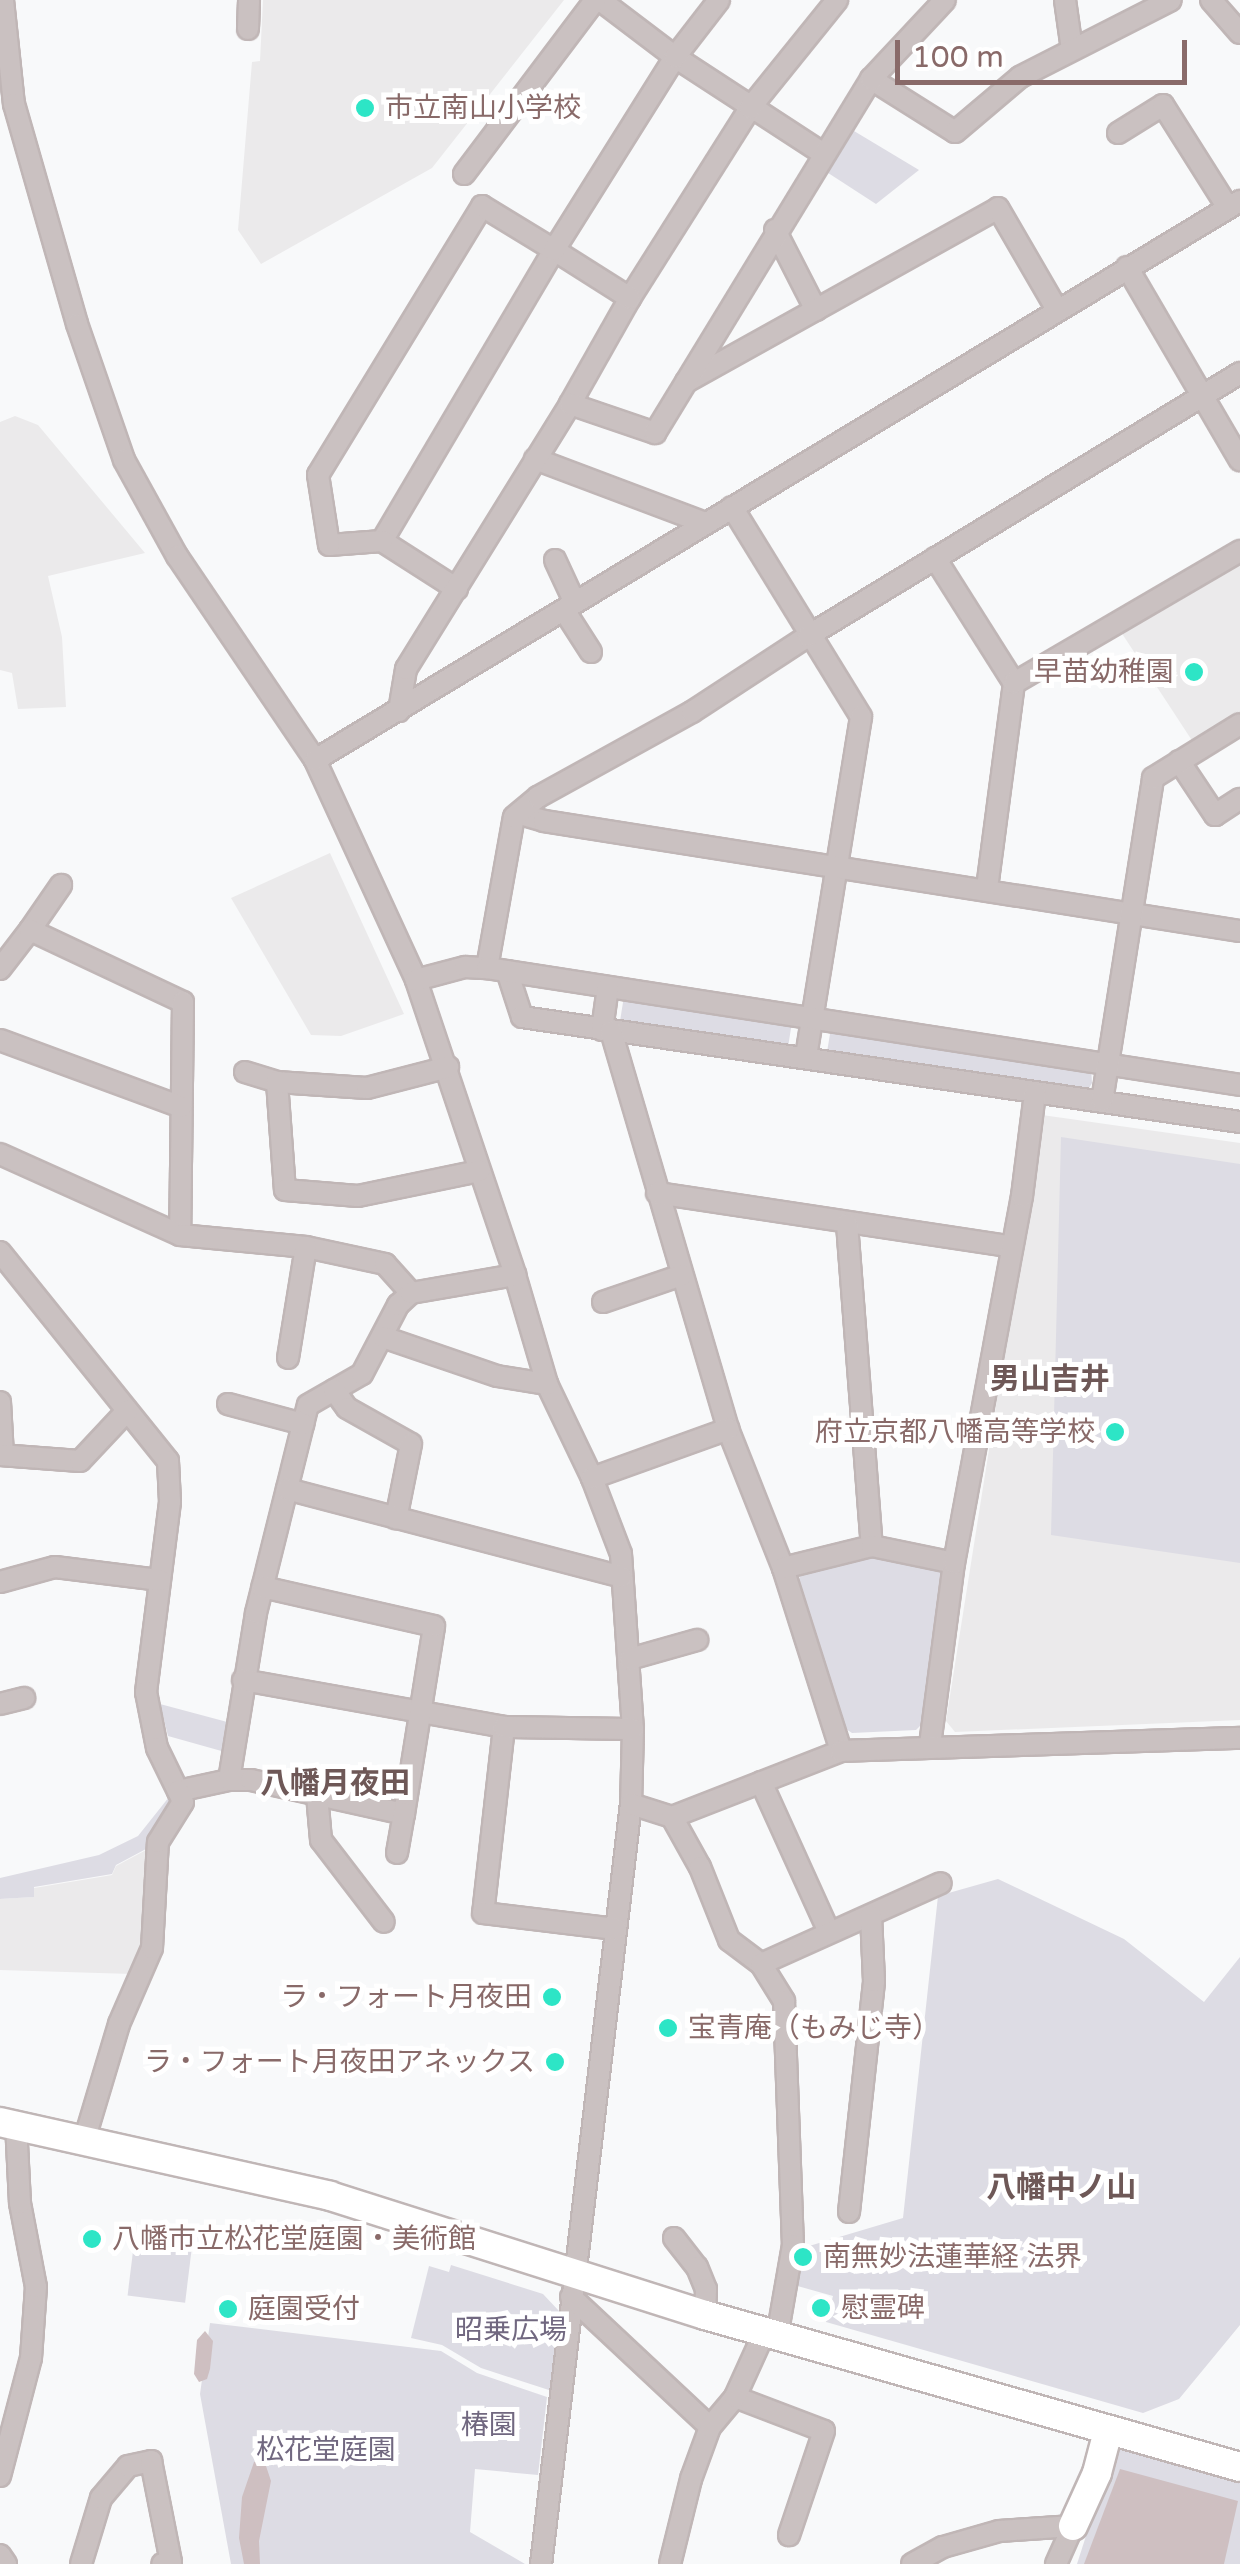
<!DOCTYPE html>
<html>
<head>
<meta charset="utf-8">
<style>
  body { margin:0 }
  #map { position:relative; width:1240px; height:2564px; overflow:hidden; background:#f8f9fa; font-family:"Varela Round","Noto Sans JP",sans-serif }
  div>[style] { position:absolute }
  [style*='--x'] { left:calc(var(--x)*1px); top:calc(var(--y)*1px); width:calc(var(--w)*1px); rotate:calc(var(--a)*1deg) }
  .built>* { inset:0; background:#ebeaeb }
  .green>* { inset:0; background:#dddce4; transform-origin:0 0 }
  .water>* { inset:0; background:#cebfc1 }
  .roads { filter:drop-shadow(2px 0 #c0b6b6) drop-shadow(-2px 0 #c0b6b6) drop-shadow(0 2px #c0b6b6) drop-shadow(0 -2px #c0b6b6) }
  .street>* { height:20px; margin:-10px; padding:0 10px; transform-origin:10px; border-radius:10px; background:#cac1c1 }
  .secondary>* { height:28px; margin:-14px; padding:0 14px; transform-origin:14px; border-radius:14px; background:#fff }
  .dots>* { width:28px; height:28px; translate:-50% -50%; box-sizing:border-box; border:5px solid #fff; border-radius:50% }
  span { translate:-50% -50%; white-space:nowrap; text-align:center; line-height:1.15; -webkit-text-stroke:10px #fff; paint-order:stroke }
  .poi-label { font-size:28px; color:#896a69 }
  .left { translate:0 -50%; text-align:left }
  .right { translate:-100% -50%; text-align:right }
  .park-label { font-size:28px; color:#716880 }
  .neighbourhood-label { font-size:30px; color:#6e5857; font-weight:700 }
  .scale { position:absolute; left:895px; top:40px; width:292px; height:45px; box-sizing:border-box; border:5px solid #896a69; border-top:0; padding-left:12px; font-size:30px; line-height:35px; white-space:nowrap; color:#896a69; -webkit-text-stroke:8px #fff; paint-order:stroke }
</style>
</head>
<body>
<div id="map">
  <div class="built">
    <div style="clip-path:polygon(263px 0,564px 0,432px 168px,261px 264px,238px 230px,252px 62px,260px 61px)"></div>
    <div style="clip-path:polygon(15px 416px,38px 425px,145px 553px,48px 576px,62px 637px,66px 707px,18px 709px,12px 673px,0 670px,0 422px)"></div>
    <div style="clip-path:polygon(1240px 560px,1240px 713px,1193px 742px,1121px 632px)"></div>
    <div style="clip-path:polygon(330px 853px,404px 1014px,341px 1036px,311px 1035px,231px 898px)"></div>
    <div style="clip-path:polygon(1042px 1115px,1240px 1143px,1240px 1720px,955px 1732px,946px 1721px)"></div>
    <div style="clip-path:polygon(146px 1850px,145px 1933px,132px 1974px,0 1970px,0 1899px,34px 1897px,34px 1888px,112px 1875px,116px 1866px)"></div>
  </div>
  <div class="green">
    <div style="clip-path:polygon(849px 128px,919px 170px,876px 204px,822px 169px)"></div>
    <div style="left:624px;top:996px;width:170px;height:25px;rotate:9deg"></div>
    <div style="clip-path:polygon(831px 1028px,1091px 1068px,1092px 1083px,1087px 1092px,827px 1052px)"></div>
    <div style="clip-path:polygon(1061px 1137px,1240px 1164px,1240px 1563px,1051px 1535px)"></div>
    <div style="clip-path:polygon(871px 1547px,948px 1566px,922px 1724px,916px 1730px,852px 1733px,840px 1725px,797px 1586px,801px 1573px)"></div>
    <div style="clip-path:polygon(160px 1704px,231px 1723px,225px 1752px,168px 1736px)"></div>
    <div style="clip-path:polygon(173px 1792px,175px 1799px,146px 1849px,116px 1865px,112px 1874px,34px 1887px,34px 1897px,0 1899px,0 1878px,99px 1855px,138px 1836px)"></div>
    <div style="clip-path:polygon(998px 1879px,1124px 1939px,1204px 2002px,1240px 1957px,1240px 2325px,1179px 2399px,1143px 2413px,826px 2322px,833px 2296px,794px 2285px,799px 2249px,903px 2218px,938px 1896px)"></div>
    <div style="left:134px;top:2243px;width:58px;height:53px;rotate:7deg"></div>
    <div style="clip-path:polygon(451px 2265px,543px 2294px,559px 2311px,552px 2391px,481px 2368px,442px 2345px,411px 2338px,429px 2266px,449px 2272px)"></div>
    <div style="clip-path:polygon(210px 2323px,441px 2351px,477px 2373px,547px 2397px,538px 2475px,475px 2469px,470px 2532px,525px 2564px,231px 2564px,200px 2394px)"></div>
    <div style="clip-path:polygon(1120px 2444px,1240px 2477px,1240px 2564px,1077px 2564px,1110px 2461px)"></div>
  </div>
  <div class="water">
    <div style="clip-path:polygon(205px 2331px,213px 2341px,210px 2369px,207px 2379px,199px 2382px,194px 2374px,197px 2340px)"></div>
    <div style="clip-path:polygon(264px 2460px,271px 2481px,259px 2541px,260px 2564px,244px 2564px,239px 2538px,242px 2497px,254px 2462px)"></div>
    <div style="clip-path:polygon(1120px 2469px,1238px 2501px,1224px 2564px,1084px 2564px)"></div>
  </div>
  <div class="roads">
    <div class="street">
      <div style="--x:3;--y:0;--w:105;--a:84"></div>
      <div style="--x:14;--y:104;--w:229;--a:74"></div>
      <div style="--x:77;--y:324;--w:144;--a:70.9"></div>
      <div style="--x:124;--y:460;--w:110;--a:61.1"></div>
      <div style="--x:177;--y:556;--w:246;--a:55.9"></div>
      <div style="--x:315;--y:760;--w:242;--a:65.3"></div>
      <div style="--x:416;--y:980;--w:311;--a:71.4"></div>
      <div style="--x:515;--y:1275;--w:114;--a:73.6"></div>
      <div style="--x:547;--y:1384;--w:104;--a:64.4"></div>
      <div style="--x:592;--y:1478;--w:81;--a:69.1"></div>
      <div style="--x:621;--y:1554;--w:175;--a:86.1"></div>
      <div style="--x:633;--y:1729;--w:75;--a:91.5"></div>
      <div style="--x:631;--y:1804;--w:765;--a:96.75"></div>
      <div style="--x:600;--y:0;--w:94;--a:37.2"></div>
      <div style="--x:675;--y:57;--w:176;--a:33.1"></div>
      <div style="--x:1065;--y:0;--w:50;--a:82"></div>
      <div style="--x:1211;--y:0;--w:44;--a:48.7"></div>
      <div style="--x:248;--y:29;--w:29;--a:-88"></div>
      <div style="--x:871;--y:79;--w:99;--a:32.2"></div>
      <div style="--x:955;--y:132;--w:85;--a:-40.2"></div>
      <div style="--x:1020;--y:77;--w:169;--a:-27"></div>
      <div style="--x:1118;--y:133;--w:53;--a:-31.9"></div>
      <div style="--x:1163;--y:105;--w:122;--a:57.7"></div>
      <div style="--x:464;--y:174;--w:218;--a:-53"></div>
      <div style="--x:775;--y:230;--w:90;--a:62.9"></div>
      <div style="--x:1127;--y:267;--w:224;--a:59.7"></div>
      <div style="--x:686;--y:382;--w:357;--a:-29.1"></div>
      <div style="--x:998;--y:208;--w:116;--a:59.9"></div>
      <div style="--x:570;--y:404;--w:122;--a:-60.5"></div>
      <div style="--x:630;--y:298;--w:225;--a:-57.7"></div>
      <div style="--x:750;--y:108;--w:139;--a:-51.1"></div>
      <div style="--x:535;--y:459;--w:182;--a:20.6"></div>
      <div style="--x:732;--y:507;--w:246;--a:58.4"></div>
      <div style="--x:861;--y:717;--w:344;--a:99.2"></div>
      <div style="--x:382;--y:541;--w:338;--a:-59.4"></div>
      <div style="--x:554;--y:250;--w:90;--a:32.3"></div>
      <div style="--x:935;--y:558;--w:148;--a:57.7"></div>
      <div style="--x:1014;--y:683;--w:208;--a:97.5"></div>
      <div style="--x:555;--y:560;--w:47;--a:65.1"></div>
      <div style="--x:457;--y:589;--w:89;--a:-147.4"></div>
      <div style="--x:382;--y:541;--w:53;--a:175.7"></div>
      <div style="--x:329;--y:545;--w:71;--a:-98.9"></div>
      <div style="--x:318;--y:475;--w:315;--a:-58.6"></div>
      <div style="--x:482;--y:206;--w:84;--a:31.4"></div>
      <div style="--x:554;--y:250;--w:228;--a:-57.9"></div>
      <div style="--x:675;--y:57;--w:72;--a:-52.3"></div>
      <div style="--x:564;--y:610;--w:50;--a:57.3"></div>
      <div style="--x:1014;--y:683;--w:262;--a:-30.3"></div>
      <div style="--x:399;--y:711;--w:43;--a:-80.5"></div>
      <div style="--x:406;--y:669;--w:312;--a:-58.2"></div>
      <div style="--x:570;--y:404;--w:90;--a:18.8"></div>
      <div style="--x:655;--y:433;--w:415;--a:-58.6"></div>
      <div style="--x:871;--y:79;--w:108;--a:-46.9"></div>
      <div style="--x:315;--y:760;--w:1081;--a:-31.15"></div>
      <div style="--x:1179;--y:761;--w:65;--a:56.3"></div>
      <div style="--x:1215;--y:815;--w:30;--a:-33"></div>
      <div style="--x:520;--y:814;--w:25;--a:16"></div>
      <div style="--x:544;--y:821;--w:705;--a:8.98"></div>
      <div style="--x:30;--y:930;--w:55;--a:-55.4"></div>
      <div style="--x:487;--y:968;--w:153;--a:-79.9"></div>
      <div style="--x:514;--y:817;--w:31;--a:-40"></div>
      <div style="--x:538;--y:797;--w:176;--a:-28.9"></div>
      <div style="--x:692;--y:712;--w:139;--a:-33.2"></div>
      <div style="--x:808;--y:636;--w:506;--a:-31.33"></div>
      <div style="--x:0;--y:969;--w:49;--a:-52.4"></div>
      <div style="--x:30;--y:930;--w:169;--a:25.2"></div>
      <div style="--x:183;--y:1002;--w:233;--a:90.7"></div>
      <div style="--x:507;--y:971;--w:48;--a:71.9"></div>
      <div style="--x:522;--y:1017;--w:726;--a:8.32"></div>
      <div style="--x:416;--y:980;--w:51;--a:-14.9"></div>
      <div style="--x:465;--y:967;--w:22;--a:3"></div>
      <div style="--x:487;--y:968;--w:762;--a:8.83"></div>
      <div style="--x:602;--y:1030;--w:43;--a:-82.1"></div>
      <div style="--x:611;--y:1031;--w:415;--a:73.6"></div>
      <div style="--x:728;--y:1429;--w:149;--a:68.4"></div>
      <div style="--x:783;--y:1568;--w:192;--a:72.4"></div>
      <div style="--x:0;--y:1040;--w:193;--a:20.3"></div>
      <div style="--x:245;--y:1072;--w:34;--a:17"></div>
      <div style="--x:277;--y:1082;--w:108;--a:85.8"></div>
      <div style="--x:285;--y:1190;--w:73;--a:4.7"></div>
      <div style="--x:358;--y:1196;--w:124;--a:-11.7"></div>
      <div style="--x:277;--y:1082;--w:90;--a:3.8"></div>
      <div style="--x:367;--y:1088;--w:84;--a:-14.5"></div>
      <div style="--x:1102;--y:1101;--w:327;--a:-81"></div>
      <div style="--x:1153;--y:778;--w:102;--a:-31.8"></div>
      <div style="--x:0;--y:1154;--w:197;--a:24.2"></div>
      <div style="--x:180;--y:1235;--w:127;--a:5.4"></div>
      <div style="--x:306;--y:1247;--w:81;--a:12.1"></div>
      <div style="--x:385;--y:1264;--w:39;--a:48"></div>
      <div style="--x:657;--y:1193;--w:359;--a:8.6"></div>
      <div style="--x:847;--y:1224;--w:323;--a:85.6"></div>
      <div style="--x:0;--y:1252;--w:268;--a:51.2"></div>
      <div style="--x:168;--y:1461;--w:41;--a:87.2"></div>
      <div style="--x:170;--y:1502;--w:192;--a:97.2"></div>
      <div style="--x:146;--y:1692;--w:57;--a:78.9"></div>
      <div style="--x:157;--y:1748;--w:48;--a:64"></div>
      <div style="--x:178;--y:1791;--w:52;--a:-12.2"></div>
      <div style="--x:229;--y:1780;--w:169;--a:-80.8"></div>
      <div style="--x:256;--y:1613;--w:214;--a:-76"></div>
      <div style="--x:308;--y:1405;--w:62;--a:-29.9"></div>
      <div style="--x:362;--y:1374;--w:78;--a:-62.4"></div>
      <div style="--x:398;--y:1305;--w:18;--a:-43"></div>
      <div style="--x:411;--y:1293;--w:106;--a:-9.8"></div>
      <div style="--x:603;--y:1302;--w:83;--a:-18.9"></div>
      <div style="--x:383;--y:1337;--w:120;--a:18.9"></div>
      <div style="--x:497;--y:1376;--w:51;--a:9.1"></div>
      <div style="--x:288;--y:1358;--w:112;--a:-80.8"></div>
      <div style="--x:334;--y:1390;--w:22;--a:54"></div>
      <div style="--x:347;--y:1408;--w:73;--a:29.4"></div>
      <div style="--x:411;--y:1444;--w:76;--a:101.3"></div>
      <div style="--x:0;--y:1402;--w:53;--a:86.8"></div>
      <div style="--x:228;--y:1404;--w:78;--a:14.9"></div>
      <div style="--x:0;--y:1455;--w:80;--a:4.3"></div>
      <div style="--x:80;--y:1461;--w:69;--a:-46.8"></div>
      <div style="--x:592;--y:1478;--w:145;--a:-19.8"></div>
      <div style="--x:287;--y:1489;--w:346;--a:14.7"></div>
      <div style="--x:783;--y:1568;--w:92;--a:-13.9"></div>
      <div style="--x:872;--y:1546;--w:84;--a:11.7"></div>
      <div style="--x:0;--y:1582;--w:57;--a:-15.3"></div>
      <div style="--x:55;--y:1567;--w:106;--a:7.1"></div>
      <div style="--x:630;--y:1659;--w:70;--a:-15.8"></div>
      <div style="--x:243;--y:1680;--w:265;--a:10.2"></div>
      <div style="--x:504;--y:1727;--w:187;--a:96.4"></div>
      <div style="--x:483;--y:1913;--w:134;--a:6.9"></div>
      <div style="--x:0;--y:1704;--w:25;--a:-14"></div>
      <div style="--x:504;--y:1727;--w:129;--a:0.9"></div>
      <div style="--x:930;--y:1745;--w:184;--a:-82.5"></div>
      <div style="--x:954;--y:1563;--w:373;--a:-79.5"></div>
      <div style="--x:1022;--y:1196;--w:104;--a:-82.8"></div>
      <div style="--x:229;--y:1780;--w:22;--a:0"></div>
      <div style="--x:251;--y:1780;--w:157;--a:12.5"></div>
      <div style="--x:404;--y:1814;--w:190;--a:-80.9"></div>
      <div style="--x:434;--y:1626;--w:176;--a:-167.2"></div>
      <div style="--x:761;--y:1782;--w:165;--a:65.6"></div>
      <div style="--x:317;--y:1795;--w:45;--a:84.9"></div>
      <div style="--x:321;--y:1840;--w:103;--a:52.5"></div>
      <div style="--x:631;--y:1804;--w:43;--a:17.6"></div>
      <div style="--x:672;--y:1817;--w:181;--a:-21.3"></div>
      <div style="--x:841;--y:1751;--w:399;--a:-1.9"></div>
      <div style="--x:672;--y:1817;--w:57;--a:60.8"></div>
      <div style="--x:700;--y:1867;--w:79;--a:68.3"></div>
      <div style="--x:729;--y:1940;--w:40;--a:37"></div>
      <div style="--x:761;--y:1964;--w:44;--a:58.1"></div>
      <div style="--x:784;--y:2001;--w:244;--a:87.9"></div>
      <div style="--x:793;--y:2245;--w:93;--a:99.9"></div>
      <div style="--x:397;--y:1853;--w:40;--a:-80"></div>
      <div style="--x:761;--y:1964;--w:197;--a:-24.2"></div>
      <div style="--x:84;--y:2141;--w:122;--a:-73.3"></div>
      <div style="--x:119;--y:2024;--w:83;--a:-66.5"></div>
      <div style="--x:152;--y:1948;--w:106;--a:-86.8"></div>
      <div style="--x:158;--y:1842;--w:47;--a:-58"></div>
      <div style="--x:183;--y:1802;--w:12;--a:-114"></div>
      <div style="--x:849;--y:2212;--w:232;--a:-83.8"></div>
      <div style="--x:874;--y:1981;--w:65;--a:-92.6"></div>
      <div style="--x:674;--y:2238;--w:37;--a:52"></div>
      <div style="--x:697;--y:2267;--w:24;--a:68"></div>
      <div style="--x:706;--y:2289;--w:26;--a:92"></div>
      <div style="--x:571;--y:2297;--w:190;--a:43.1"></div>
      <div style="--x:735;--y:2397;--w:95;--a:20.9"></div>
      <div style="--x:824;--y:2431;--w:110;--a:108.6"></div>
      <div style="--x:0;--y:2476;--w:122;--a:-75.3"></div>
      <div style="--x:31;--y:2358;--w:71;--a:-86"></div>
      <div style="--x:36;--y:2287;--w:86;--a:-100.8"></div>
      <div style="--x:20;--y:2203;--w:78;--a:-92.9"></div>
      <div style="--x:0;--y:2555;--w:11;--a:56"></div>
      <div style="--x:81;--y:2564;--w:69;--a:-73.1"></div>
      <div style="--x:101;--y:2498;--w:42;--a:-49.8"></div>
      <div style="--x:128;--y:2466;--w:24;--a:-12"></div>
      <div style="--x:151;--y:2461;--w:103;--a:78.8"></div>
      <div style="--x:171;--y:2562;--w:9;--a:167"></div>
      <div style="--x:670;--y:2564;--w:88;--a:-76.1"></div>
      <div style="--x:691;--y:2479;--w:55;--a:-69.9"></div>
      <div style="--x:710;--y:2427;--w:39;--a:-50"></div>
      <div style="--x:735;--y:2397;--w:70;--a:-65.6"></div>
      <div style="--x:912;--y:2564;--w:35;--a:-29"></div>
      <div style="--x:943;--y:2547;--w:58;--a:-15.9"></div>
      <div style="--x:999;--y:2531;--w:74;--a:-3.9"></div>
      <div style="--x:1073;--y:2526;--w:42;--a:114.1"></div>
    </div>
    <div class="secondary">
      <div style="--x:0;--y:2122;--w:338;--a:12.6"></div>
      <div style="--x:330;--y:2196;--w:393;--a:17.6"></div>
      <div style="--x:705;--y:2315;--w:556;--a:15.86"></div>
      <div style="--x:1073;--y:2526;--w:58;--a:-65.6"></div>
      <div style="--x:1097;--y:2473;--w:43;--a:-75.3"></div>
    </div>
  </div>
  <div class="dots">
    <div style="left:365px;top:108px;background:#2de5c6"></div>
    <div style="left:1194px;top:672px;background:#2de5c6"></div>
    <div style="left:1115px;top:1432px;background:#2de5c6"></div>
    <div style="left:552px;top:1997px;background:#2de5c6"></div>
    <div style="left:668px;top:2028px;background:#2de5c6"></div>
    <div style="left:555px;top:2062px;background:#2de5c6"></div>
    <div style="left:92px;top:2239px;background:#2de5c6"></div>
    <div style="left:803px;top:2257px;background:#2de5c6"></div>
    <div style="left:821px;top:2308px;background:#2de5c6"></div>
    <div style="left:228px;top:2309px;background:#2de5c6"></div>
  </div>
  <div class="poi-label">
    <span class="left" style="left:385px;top:108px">市立南山小学校</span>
    <span class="right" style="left:1174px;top:672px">早苗幼稚園</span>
    <span class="right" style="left:1095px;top:1432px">府立京都八幡高等学校</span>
    <span class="right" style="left:532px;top:1997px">ラ・フォート月夜田</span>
    <span class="left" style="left:688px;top:2028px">宝青庵（もみじ寺）</span>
    <span class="right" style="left:535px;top:2062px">ラ・フォート月夜田アネックス</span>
    <span class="left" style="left:112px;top:2239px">八幡市立松花堂庭園・美術館</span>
    <span class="left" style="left:823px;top:2257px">南無妙法蓮華経 法界</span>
    <span class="left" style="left:841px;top:2308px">慰霊碑</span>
    <span class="left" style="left:248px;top:2309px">庭園受付</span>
  </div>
  <div class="park-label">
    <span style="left:511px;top:2330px">昭乗広場</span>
    <span style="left:489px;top:2425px">椿園</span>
    <span style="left:326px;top:2450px">松花堂庭園</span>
  </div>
  <div class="neighbourhood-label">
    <span style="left:1050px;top:1380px">男山吉井</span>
    <span style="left:335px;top:1784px">八幡月夜田</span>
    <span style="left:1061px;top:2188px">八幡中ノ山</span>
  </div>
  <div class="scale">100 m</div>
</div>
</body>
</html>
